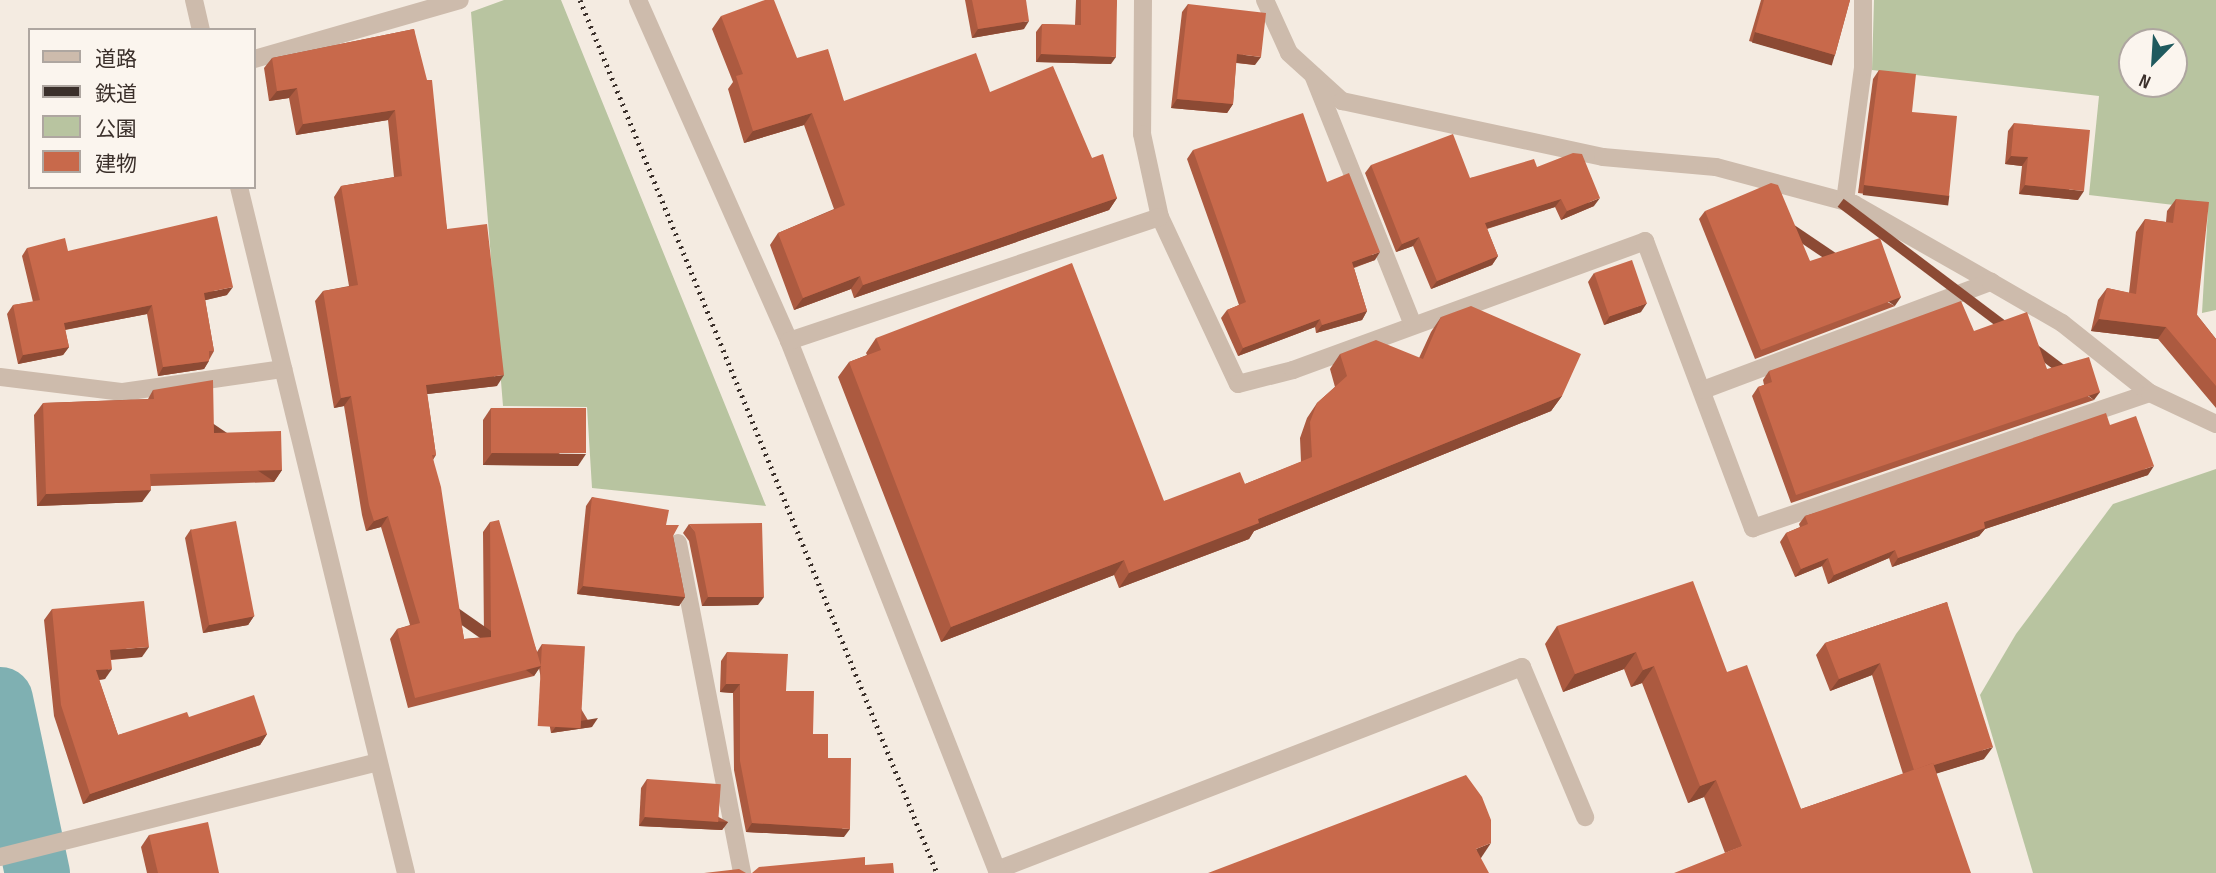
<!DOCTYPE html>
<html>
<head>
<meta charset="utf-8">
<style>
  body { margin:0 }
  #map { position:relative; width:2216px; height:873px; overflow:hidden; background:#f4ebe1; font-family:"Sofia Sans Condensed","Noto Sans JP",sans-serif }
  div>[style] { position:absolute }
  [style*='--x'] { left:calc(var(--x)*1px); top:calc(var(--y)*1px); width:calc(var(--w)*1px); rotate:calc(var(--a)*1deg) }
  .green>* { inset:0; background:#b8c4a0 }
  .river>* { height:65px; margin:-32.5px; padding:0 32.5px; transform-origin:32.5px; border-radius:32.5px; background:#7fb0b2 }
  .service>* { height:18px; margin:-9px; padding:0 9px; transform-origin:9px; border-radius:9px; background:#cdbbac }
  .minor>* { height:18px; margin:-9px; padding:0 9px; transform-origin:9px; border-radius:9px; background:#cdbbac }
  .tertiary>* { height:18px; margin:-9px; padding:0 9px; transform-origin:9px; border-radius:9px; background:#cdbbac }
  .rail>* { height:5px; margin-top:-2.5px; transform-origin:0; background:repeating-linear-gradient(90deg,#3b302b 0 2px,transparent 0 7px) }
  .wall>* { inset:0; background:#ac5a40 }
  .shaded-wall>* { inset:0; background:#8c4a34; transform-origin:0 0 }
  .building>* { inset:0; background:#c8694b; transform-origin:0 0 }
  span { translate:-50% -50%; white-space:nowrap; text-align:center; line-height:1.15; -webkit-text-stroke:7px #fbf5ee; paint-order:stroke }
  .legend { position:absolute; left:28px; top:28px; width:228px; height:161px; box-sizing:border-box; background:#fbf5ee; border:2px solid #aea6a0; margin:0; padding:9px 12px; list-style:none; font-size:21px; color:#3b302b }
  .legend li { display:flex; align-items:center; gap:14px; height:35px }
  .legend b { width:35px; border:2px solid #aea6a0 }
  .north { position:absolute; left:2118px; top:28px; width:70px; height:70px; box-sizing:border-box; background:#fbf5ee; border:2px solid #aea6a0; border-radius:50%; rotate:204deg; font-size:19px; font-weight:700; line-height:28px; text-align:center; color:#3b302b }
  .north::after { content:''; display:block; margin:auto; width:24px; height:32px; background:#1f5a5e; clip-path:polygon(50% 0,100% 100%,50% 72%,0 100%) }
</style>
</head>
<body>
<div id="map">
  <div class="green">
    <div style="clip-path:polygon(504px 0,561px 0,766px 506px,592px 488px,587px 407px,503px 406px,471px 12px)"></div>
    <div style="clip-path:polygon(evenodd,1874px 0,2216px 0,2216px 310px,2202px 313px,2208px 209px,2089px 195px,2099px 96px,1872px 70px,1874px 0,2132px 42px,2174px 42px,2174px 84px,2132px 84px,2132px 42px)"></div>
    <div style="clip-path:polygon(2216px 469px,2216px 873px,2033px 873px,1980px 695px,2016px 634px,2113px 504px)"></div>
  </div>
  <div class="river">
    <div style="--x:0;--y:699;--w:178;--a:78"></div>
  </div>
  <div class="service">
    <div style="--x:1265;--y:0;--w:58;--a:65.6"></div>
    <div style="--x:1289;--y:53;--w:72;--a:42.2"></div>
    <div style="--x:1342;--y:101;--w:267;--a:12.1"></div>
    <div style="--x:1603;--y:157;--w:113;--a:5.1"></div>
    <div style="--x:1716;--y:167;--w:143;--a:15"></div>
    <div style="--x:1854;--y:204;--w:158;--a:29.7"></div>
    <div style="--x:997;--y:870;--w:563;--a:-21.14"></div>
    <div style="--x:1522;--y:667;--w:163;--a:67.2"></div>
  </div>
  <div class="minor">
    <div style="--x:638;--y:0;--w:373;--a:66.1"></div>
    <div style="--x:789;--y:341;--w:572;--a:68.55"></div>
    <div style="--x:1143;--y:0;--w:134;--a:90.4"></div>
    <div style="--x:1142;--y:134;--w:85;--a:77.8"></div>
    <div style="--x:1160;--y:217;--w:184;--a:65"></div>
    <div style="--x:1238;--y:384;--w:57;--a:-14.3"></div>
    <div style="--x:1293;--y:370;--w:375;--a:-20.1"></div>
    <div style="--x:1645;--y:241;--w:307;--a:69.4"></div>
    <div style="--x:1753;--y:528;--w:419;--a:-18.8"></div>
    <div style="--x:254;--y:59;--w:214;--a:-16"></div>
    <div style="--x:1313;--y:75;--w:269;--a:68.2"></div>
    <div style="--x:1845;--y:201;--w:135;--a:-82.3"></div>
    <div style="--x:1863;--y:67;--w:67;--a:-90"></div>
    <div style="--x:789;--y:341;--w:391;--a:-18.5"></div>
    <div style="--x:0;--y:377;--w:124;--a:7"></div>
    <div style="--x:123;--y:392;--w:162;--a:-8.2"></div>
    <div style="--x:1703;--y:390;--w:308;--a:-20.6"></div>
    <div style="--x:1991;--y:282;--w:82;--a:30"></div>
    <div style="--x:2062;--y:323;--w:112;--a:38.5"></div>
    <div style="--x:2150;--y:393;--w:73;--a:25.2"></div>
    <div style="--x:678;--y:543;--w:336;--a:79"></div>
    <div style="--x:0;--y:857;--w:390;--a:-14.1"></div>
  </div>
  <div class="tertiary">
    <div style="--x:194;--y:0;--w:31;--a:77"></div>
    <div style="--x:239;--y:187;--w:706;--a:76.32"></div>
  </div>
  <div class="rail">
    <div style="--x:580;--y:0;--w:943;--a:67.76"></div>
  </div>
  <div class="wall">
    <div style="clip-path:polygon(965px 0,1026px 0,1024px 29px,972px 38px)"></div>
    <div style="clip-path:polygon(1076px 0,1117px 0,1111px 64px,1036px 62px,1036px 32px,1042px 24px,1075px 25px)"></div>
    <div style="clip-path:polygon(1761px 0,1850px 0,1835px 55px,1828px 64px,1749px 41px)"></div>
    <div style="clip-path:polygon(1188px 4px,1255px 65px,1236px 63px,1233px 104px,1227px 113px,1171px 108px,1182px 12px)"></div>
    <div style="clip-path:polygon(721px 16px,797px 58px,844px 101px,990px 92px,1092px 158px,1117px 198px,1109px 210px,854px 298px,851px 289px,794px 310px,770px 245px,778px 233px,834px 209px,804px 125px,744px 143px,728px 89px,733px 82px,712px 29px)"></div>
    <div style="clip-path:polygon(414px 29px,447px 229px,497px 386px,427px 394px,436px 455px,433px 460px,464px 639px,484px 637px,483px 532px,490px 522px,537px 652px,542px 644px,592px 727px,551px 733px,539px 668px,534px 676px,408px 708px,390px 639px,397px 629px,410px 625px,381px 527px,366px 531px,362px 515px,344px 406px,334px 408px,315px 301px,323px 291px,349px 286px,334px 197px,341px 186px,394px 177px,388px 120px,296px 135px,289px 98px,269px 101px,264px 68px,272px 58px)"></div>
    <div style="clip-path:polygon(1879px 70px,1912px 112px,1949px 196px,1943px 204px,1858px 193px,1873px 79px)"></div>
    <div style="clip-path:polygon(2014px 123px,2078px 200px,2019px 194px,2022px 166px,2005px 164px,2008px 131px)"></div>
    <div style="clip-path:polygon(1193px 150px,1327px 182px,1375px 260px,1354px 268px,1367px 311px,1362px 320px,1316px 333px,1315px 327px,1238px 356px,1221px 318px,1227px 310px,1239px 305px,1187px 159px)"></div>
    <div style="clip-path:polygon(1371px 165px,1470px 178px,1537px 167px,1594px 206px,1561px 220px,1555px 207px,1487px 229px,1498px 256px,1492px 265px,1431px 289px,1413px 246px,1396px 252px,1365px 173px)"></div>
    <div style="clip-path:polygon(2176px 199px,2197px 315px,2216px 339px,2216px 408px,2158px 339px,2091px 331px,2098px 300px,2107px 288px,2129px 293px,2136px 232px,2145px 219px,2166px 222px,2167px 211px)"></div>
    <div style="clip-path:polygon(1705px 211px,1810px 261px,1895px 306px,1755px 359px,1699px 219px)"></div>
    <div style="clip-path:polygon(27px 248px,68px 251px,227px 295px,205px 300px,214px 351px,204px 369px,158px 376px,147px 314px,65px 330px,69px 347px,63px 355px,18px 364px,7px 314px,13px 305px,33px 302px,22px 256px)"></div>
    <div style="clip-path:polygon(1594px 273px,1641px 312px,1604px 325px,1588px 282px)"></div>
    <div style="clip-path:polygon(1441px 317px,1562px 396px,1551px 411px,1254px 531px,1249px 539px,1119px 588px,1114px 575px,941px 642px,838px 377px,849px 362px,867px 355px,866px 353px,876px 338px,1164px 501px,1245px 484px,1301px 462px,1300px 438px,1307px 418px,1317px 403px,1335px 387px,1330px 369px,1340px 354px,1419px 358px,1431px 332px)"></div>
    <div style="clip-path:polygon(1974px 331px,2047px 369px,2094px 400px,1791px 503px,1752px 396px,1758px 387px,1764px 385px,1763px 380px,1769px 371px)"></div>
    <div style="clip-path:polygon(153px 390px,214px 433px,282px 470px,274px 482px,151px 486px,142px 502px,37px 506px,34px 415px,43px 403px,148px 399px)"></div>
    <div style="clip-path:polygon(491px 408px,578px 466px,483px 465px,483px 420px)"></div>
    <div style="clip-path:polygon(2110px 425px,2148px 475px,1985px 529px,1979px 536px,1892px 567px,1889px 558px,1828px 584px,1822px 566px,1795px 577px,1780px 542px,1786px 533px,1800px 527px,1799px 524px,1805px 516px)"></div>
    <div style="clip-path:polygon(592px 497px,666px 525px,673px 536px,685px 597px,679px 606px,577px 594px,586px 506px)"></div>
    <div style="clip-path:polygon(689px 524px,758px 605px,702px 606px,689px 541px,683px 533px)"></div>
    <div style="clip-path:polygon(191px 529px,254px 616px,248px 625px,203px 633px,185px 538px)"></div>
    <div style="clip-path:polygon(1947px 602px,1984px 759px,1937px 773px,1725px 853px,1704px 797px,1688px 803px,1642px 683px,1631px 687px,1624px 669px,1563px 692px,1545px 644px,1557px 626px,1727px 672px,1801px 809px,1903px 774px,1872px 675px,1830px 691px,1816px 655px,1825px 643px)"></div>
    <div style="clip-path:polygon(52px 609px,142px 657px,111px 660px,105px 679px,99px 680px,118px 735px,189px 717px,267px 734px,260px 745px,83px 804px,54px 716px,44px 620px)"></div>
    <div style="clip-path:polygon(727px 652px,786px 691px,828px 758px,844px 837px,746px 832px,734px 770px,733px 693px,720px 692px,721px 661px)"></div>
    <div style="clip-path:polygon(647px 779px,728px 822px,722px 830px,639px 826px,641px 788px)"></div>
    <div style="clip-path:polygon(149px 835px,219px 873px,147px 873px,141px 847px)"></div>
  </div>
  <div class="shaded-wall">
    <div style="clip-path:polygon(1029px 21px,1024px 29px,972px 38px,978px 29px)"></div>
    <div style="left:1755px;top:32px;width:83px;height:11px;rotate:16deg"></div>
    <div style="clip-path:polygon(1041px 54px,1116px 57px,1111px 64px,1036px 62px)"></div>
    <div style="clip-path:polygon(1237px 54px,1261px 57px,1255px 65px,1231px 62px)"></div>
    <div style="clip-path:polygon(297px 88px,289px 98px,269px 101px,277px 91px)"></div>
    <div style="clip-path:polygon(1177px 99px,1233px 104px,1227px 113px,1171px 108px)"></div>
    <div style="clip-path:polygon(395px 110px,388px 120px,296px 135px,303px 124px)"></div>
    <div style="clip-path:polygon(812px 113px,804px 125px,744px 143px,753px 131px)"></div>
    <div style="clip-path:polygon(2011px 156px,2028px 157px,2022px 166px,2005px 164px)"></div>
    <div style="left:1864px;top:185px;width:86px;height:10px;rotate:7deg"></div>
    <div style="clip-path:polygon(2025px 185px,2084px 191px,2078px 200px,2019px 194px)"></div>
    <div style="clip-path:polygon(1117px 198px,1109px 210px,854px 298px,863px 285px)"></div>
    <div style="clip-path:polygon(1600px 198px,1594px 206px,1561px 220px,1567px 211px)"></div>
    <div style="clip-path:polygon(1561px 199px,1555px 207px,1479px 231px,1485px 223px)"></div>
    <div style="clip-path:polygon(1419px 237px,1413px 246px,1396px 252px,1402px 244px)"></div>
    <div style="clip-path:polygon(1380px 252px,1375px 260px,1346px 270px,1352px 262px)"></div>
    <div style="clip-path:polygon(1498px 256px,1492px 265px,1431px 289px,1437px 281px)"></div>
    <div style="clip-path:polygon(860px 276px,851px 289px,794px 310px,803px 298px)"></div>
    <div style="clip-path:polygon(233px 287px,227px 295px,198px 302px,204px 293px)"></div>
    <div style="left:1901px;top:297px;width:11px;height:150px;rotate:124deg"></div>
    <div style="clip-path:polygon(1647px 303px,1641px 312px,1604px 325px,1610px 316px)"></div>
    <div style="clip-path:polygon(152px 305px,147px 314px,58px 331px,64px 323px)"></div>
    <div style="clip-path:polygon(1367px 311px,1362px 320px,1316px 333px,1322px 325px)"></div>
    <div style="clip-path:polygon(1320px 319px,1315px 327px,1238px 356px,1243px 348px)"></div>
    <div style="clip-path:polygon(2099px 319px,2166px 327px,2158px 339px,2091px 331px)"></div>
    <div style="clip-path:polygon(69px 347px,63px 355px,18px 364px,23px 355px)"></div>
    <div style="clip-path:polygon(209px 361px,204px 369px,158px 376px,163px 367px)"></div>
    <div style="clip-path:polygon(504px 375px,497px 386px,419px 395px,426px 385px)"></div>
    <div style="left:2100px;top:392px;width:10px;height:321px;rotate:127deg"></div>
    <div style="clip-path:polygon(351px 396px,344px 406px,334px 408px,341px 398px)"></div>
    <div style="clip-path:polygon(1562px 396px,1551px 411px,1254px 531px,1249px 539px,1119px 588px,1129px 573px,1258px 519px)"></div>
    <div style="clip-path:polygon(492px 453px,586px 454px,578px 466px,483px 465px)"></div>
    <div style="clip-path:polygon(2154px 466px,2148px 475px,1985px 529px,1979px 536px,1892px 567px,1898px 558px,1984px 522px)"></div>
    <div style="left:282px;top:470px;width:14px;height:132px;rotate:124deg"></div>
    <div style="clip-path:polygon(151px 490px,142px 502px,37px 506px,46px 494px)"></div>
    <div style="clip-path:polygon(388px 516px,381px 527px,366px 531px,374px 521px)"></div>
    <div style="clip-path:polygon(1895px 550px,1889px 558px,1828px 584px,1834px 575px)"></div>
    <div style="clip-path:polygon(1828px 558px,1822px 566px,1795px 577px,1801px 569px)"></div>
    <div style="clip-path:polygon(1124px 560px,1114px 575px,941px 642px,951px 627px)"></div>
    <div style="clip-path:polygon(583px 586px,685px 597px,679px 606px,577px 594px)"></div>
    <div style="clip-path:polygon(708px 597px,764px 597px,758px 605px,702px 606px)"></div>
    <div style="clip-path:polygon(254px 616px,248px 625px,203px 633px,209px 625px)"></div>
    <div style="clip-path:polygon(149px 647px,142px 657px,103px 660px,110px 650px)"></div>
    <div style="clip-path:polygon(1636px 652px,1624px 669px,1563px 692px,1575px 674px)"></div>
    <div style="clip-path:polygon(1880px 663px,1872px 675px,1830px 691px,1839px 679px)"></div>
    <div style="left:541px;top:666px;width:12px;height:130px;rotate:125deg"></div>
    <div style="clip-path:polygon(1654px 666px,1642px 683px,1631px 687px,1643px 670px)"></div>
    <div style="clip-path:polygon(112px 669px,105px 679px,88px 681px,96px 670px)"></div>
    <div style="clip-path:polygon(726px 684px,740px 684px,733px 693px,720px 692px)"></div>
    <div style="clip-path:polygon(598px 718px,592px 727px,551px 733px,557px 725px)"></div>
    <div style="clip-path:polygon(267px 734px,260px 745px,83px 804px,90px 794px)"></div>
    <div style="clip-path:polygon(1993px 747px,1984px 759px,1906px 783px,1914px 771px)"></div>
    <div style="clip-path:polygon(1716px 780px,1704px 797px,1688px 803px,1700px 786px)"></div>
    <div style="clip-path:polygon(645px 817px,728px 822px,722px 830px,639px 826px)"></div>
    <div style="clip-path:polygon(752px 823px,850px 829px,844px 837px,746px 832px)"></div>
    <div style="clip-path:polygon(1491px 843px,1479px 861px,1476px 849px)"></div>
  </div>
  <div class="building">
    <div style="clip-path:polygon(765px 0,774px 0,797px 58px,828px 49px,844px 101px,976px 53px,990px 92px,1053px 66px,1092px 158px,1103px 154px,1117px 198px,863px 285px,860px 276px,803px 298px,778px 233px,845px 205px,812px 113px,753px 131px,736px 76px,743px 74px,721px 16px)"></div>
    <div style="clip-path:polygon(972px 0,1026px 0,1029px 21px,978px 29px)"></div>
    <div style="clip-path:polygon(1081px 0,1117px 0,1116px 57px,1041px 54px,1042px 24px,1081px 25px)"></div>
    <div style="clip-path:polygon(1764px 0,1850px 0,1835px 55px,1755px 32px)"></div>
    <div style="clip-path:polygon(1188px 4px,1266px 13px,1261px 57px,1237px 54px,1233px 104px,1177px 99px)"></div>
    <div style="clip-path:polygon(414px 29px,427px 80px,432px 80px,447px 229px,487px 224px,504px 375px,426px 385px,436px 455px,432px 455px,441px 487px,464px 639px,491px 637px,490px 522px,499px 520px,541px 666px,415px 698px,397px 629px,420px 623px,388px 516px,374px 521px,369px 505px,351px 396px,341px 398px,323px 291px,358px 285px,341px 186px,402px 176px,395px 110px,303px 124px,297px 88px,277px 91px,272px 58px)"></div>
    <div style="clip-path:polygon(1879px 70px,1916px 74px,1912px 112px,1957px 116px,1949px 196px,1864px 185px)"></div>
    <div style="clip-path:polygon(1303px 113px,1327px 182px,1349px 173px,1380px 252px,1352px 262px,1367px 311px,1322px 325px,1320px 319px,1243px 348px,1227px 310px,1246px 302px,1193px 150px)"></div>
    <div style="clip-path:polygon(2014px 123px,2090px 130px,2084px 191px,2025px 185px,2028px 157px,2011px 156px)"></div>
    <div style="clip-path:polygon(1453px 134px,1470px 178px,1534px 159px,1537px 167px,1573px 153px,1582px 154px,1600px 198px,1567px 211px,1561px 199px,1485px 223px,1498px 256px,1437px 281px,1419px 237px,1402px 244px,1371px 165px)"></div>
    <div style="clip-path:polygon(1771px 183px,1778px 185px,1810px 261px,1880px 238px,1901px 297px,1761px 350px,1705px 211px)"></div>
    <div style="clip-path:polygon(2176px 199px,2209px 202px,2197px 315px,2216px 339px,2216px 386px,2166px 327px,2099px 319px,2107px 288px,2136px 294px,2145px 219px,2173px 223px)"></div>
    <div style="clip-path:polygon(217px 216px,233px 287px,204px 293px,214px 351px,209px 351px,209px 361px,163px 367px,152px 305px,64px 323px,69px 347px,23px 355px,13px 305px,40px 300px,27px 248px,65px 238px,68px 251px)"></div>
    <div style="left:1632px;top:260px;width:46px;height:40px;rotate:71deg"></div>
    <div style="clip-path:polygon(1072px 263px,1164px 501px,1240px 472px,1245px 484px,1312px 457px,1310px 422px,1317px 403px,1347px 376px,1340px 354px,1376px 340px,1423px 359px,1441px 317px,1471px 306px,1581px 354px,1562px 396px,1258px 519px,1259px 523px,1129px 573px,1124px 560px,951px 627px,849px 362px,881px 350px,876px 338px)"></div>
    <div style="clip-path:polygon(1961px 301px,1974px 331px,2027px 312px,2047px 369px,2089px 357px,2100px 392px,1796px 495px,1758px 387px,1772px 382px,1769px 371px)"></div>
    <div style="clip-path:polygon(213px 380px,214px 433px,281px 431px,282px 470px,150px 474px,151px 490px,46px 494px,43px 403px,154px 399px,153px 390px)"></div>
    <div style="left:491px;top:408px;width:95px;height:45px"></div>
    <div style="clip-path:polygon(2106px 413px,2110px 425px,2136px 416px,2154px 466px,1984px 522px,1985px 528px,1898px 558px,1895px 550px,1834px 575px,1828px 558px,1801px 569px,1786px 533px,1808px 524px,1805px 516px)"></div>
    <div style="clip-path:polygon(592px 497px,669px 510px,666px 525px,679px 525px,673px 536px,685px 597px,583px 586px)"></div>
    <div style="left:236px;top:521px;width:97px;height:46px;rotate:79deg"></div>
    <div style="clip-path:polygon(762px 523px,764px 597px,708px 597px,695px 532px,689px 524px)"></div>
    <div style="clip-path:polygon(1693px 581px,1727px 672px,1747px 665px,1801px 809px,1933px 763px,1971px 873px,1674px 873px,1742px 846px,1716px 780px,1700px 786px,1654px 666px,1643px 670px,1636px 652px,1575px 674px,1557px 626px)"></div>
    <div style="clip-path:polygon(144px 601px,149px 647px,110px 650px,112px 669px,96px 670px,118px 735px,187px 712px,189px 717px,254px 695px,267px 734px,90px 794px,61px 705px,52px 609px)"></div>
    <div style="clip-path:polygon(1947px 602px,1993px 747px,1934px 765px,1933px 763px,1914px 770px,1880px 663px,1839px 679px,1825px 643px)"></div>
    <div style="left:542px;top:644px;width:43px;height:82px;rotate:3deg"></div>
    <div style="clip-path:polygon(727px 652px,788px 654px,786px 691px,814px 691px,813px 734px,828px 734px,828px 758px,851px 758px,850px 829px,752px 823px,740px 761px,740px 684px,726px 684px)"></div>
    <div style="clip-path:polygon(1466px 775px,1482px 797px,1491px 820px,1491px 843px,1476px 849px,1489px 873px,1208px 873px)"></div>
    <div style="left:647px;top:779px;width:74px;height:38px;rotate:4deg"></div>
    <div style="clip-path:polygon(208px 822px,219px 873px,158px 873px,149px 835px)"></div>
    <div style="clip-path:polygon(865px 857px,865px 865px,893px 863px,894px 873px,752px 873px,759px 867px)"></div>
    <div style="clip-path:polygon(739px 869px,746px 873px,704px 873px)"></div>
  </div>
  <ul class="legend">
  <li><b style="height:9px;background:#cdbbac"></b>道路</li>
  <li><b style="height:9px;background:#3b302b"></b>鉄道</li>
  <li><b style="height:19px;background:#b8c4a0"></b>公園</li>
  <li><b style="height:19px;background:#c8694b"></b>建物</li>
  </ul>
  <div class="north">N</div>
</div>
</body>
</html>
